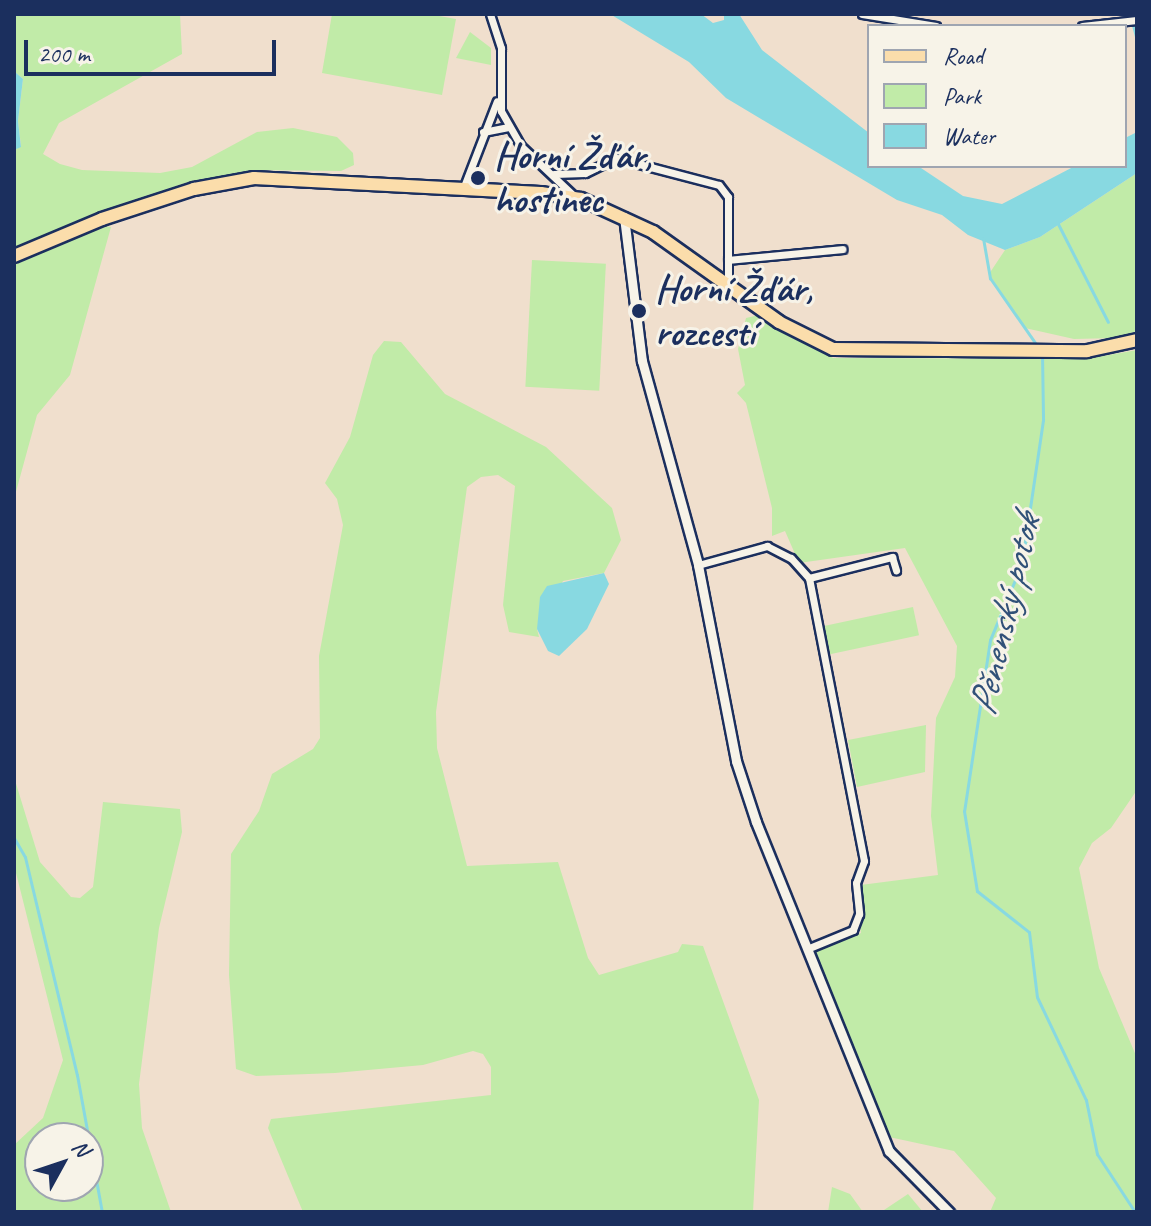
<!DOCTYPE html>
<html>
<head>
<meta charset="utf-8">
<style>
  body { margin:0 }
  #map { position:relative; width:1151px; height:1226px; overflow:hidden; background:#f0dfcd; font-family:Caveat,sans-serif }
  div>[style] { position:absolute }
  [style*='--x'] { left:calc(var(--x)*1px); top:calc(var(--y)*1px); width:calc(var(--w)*1px); rotate:calc(var(--a)*1deg) }
  .green>* { inset:0; background:#c1eba8; transform-origin:0 0 }
  .water>* { inset:0; background:#88d9e1 }
  .stream>* { height:3px; margin:-1.5px; padding:0 1.5px; transform-origin:1.5px; border-radius:1.5px; background:#88d9e1 }
  .roads { filter:drop-shadow(2px 0 #1b2f5e) drop-shadow(-2px 0 #1b2f5e) drop-shadow(0 2px #1b2f5e) drop-shadow(0 -2px #1b2f5e) }
  .minor>* { height:7px; margin:-3.5px; padding:0 3.5px; transform-origin:3.5px; border-radius:3.5px; background:#f7f3e8 }
  .tertiary>* { height:9px; margin:-4.5px; padding:0 4.5px; transform-origin:4.5px; border-radius:4.5px; background:#f7f3e8 }
  .primary>* { height:12px; margin:-6px; padding:0 6px; transform-origin:6px; border-radius:6px; background:#fbddab }
  .dots>* { width:22px; height:22px; translate:-50% -50%; box-sizing:border-box; border:4px solid #f7f3e8; border-radius:50% }
  span { translate:-50% -50%; white-space:nowrap; text-align:center; line-height:1.15; -webkit-text-stroke:6px #f7f3e8; paint-order:stroke }
  .poi-label { font-size:38px; color:#1b2f5e; font-weight:700 }
  .left { translate:0 -50%; text-align:left }
  .water-label { font-size:40px; color:#315178; font-style:italic }
  .frame { position:absolute; inset:0; border:16px solid #1b2f5e; pointer-events:none }
  .legend { position:absolute; left:867px; top:24px; width:260px; height:144px; box-sizing:border-box; background:#f7f3e8; border:2px solid #9fa5b1; margin:0; padding:10px 14px; list-style:none; font-size:24px; color:#1b2f5e }
  .legend li { display:flex; align-items:center; gap:16px; height:40px }
  .legend b { width:40px; border:2px solid #9fa5b1 }
  .north { position:absolute; left:24px; top:1122px; width:80px; height:80px; box-sizing:border-box; background:#f7f3e8; border:2px solid #9fa5b1; border-radius:50%; rotate:50deg; font-size:22px; font-weight:700; line-height:32px; text-align:center; color:#1b2f5e }
  .north::after { content:''; display:block; margin:auto; width:28px; height:36px; background:#1b2f5e; clip-path:polygon(50% 0,100% 100%,50% 72%,0 100%) }
  .scale { position:absolute; left:24px; top:40px; width:252px; height:36px; box-sizing:border-box; border:4px solid #1b2f5e; border-top:0; padding-left:10px; font-size:24px; line-height:28px; white-space:nowrap; color:#1b2f5e; -webkit-text-stroke:6px #f7f3e8; paint-order:stroke }
</style>
</head>
<body>
<div id="map">
  <div class="green">
    <div style="clip-path:polygon(14px 14px,180px 14px,182px 54px,59px 123px,43px 154px,60px 164px,82px 170px,160px 173px,192px 167px,257px 132px,293px 128px,337px 137px,353px 153px,354px 165px,341px 171px,254px 170px,192px 181px,100px 211px,14px 248px,14px 150px,21px 146px,18px 121px,23px 79px,14px 71px)"></div>
    <div style="clip-path:polygon(332px 14px,428px 14px,456px 19px,442px 95px,322px 73px)"></div>
    <div style="clip-path:polygon(470px 32px,491px 48px,491px 65px,456px 58px)"></div>
    <div style="clip-path:polygon(1137px 173px,1137px 331px,1117px 338px,1074px 339px,1025px 328px,989px 274px,1005px 250px,1040px 237px)"></div>
    <div style="clip-path:polygon(105px 226px,111px 227px,70px 375px,37px 415px,14px 499px,14px 265px)"></div>
    <div style="left:532px;top:260px;width:74px;height:127px;rotate:3deg"></div>
    <div style="clip-path:polygon(759px 315px,833px 358px,1086px 359px,1137px 350px,1137px 790px,1111px 828px,1092px 843px,1079px 868px,1099px 968px,1137px 1058px,1137px 1212px,990px 1212px,996px 1198px,954px 1151px,889px 1137px,813px 952px,861px 933px,853px 886px,938px 875px,931px 816px,936px 718px,955px 677px,957px 646px,905px 548px,799px 563px,785px 531px,772px 536px,772px 508px,746px 403px,737px 393px,745px 385px,738px 349px,746px 318px)"></div>
    <div style="clip-path:polygon(384px 341px,401px 342px,445px 394px,546px 447px,612px 508px,621px 540px,604px 573px,563px 581px,537px 629px,539px 637px,509px 632px,503px 605px,515px 486px,498px 475px,481px 477px,467px 487px,436px 712px,437px 748px,467px 866px,558px 862px,588px 958px,599px 975px,678px 952px,682px 944px,703px 946px,759px 1100px,753px 1212px,303px 1212px,268px 1128px,271px 1119px,491px 1095px,491px 1067px,483px 1054px,473px 1051px,423px 1065px,335px 1073px,256px 1076px,236px 1069px,229px 975px,231px 854px,259px 811px,272px 774px,313px 749px,320px 738px,319px 656px,343px 525px,337px 499px,325px 483px,350px 437px,373px 355px)"></div>
    <div style="left:913px;top:607px;width:29px;height:91px;rotate:78deg"></div>
    <div style="clip-path:polygon(926px 725px,925px 772px,857px 787px,848px 740px)"></div>
    <div style="clip-path:polygon(evenodd,14px 777px,40px 862px,71px 897px,80px 898px,93px 887px,103px 802px,180px 809px,182px 832px,159px 928px,139px 1084px,142px 1128px,171px 1212px,14px 1212px,14px 1145px,43px 1118px,63px 1060px,14px 865px,14px 777px,40px 1138px,88px 1138px,88px 1186px,40px 1186px,40px 1138px)"></div>
    <div style="clip-path:polygon(832px 1187px,850px 1194px,863px 1212px,828px 1212px)"></div>
    <div style="clip-path:polygon(908px 1194px,923px 1212px,881px 1212px)"></div>
  </div>
  <div class="water">
    <div style="clip-path:polygon(610px 14px,701px 14px,713px 23px,724px 20px,724px 14px,739px 14px,762px 50px,869px 133px,869px 166px,918px 166px,963px 196px,1002px 204px,1075px 166px,1125px 166px,1125px 138px,1137px 132px,1137px 173px,1040px 237px,1005px 250px,968px 235px,942px 215px,897px 200px,726px 98px,689px 62px)"></div>
    <div style="clip-path:polygon(14px 71px,23px 79px,18px 121px,21px 147px,14px 150px)"></div>
    <div style="clip-path:polygon(604px 573px,609px 584px,587px 629px,559px 656px,548px 651px,537px 629px,540px 597px,547px 586px)"></div>
  </div>
  <div class="stream">
    <div style="--x:1130;--y:14;--w:27;--a:75"></div>
    <div style="--x:1057;--y:222;--w:112;--a:63"></div>
    <div style="--x:983;--y:238;--w:41;--a:80.1"></div>
    <div style="--x:990;--y:278;--w:84;--a:55.2"></div>
    <div style="--x:1042;--y:353;--w:67;--a:89.1"></div>
    <div style="--x:1043;--y:420;--w:145;--a:98.4"></div>
    <div style="--x:1022;--y:563;--w:83;--a:112.6"></div>
    <div style="--x:990;--y:640;--w:173;--a:98.6"></div>
    <div style="--x:964;--y:811;--w:81;--a:80.8"></div>
    <div style="--x:977;--y:891;--w:66;--a:38.3"></div>
    <div style="--x:1029;--y:932;--w:65;--a:83"></div>
    <div style="--x:1037;--y:997;--w:114;--a:64.6"></div>
    <div style="--x:1086;--y:1100;--w:55;--a:78.5"></div>
    <div style="--x:1097;--y:1154;--w:69;--a:56.8"></div>
    <div style="--x:14;--y:838;--w:22;--a:60"></div>
    <div style="--x:25;--y:857;--w:224;--a:76.6"></div>
    <div style="--x:77;--y:1075;--w:139;--a:79.7"></div>
  </div>
  <div class="roads">
    <div class="minor">
      <div style="--x:490;--y:14;--w:36;--a:72"></div>
      <div style="--x:501;--y:48;--w:63;--a:90"></div>
      <div style="--x:501;--y:111;--w:40;--a:60.3"></div>
      <div style="--x:521;--y:146;--w:73;--a:43.3"></div>
      <div style="--x:862;--y:14;--w:75;--a:9.2"></div>
      <div style="--x:1082;--y:26;--w:55;--a:-6.2"></div>
      <div style="--x:483;--y:132;--w:26;--a:-11"></div>
      <div style="--x:554;--y:174;--w:31;--a:-2"></div>
      <div style="--x:585;--y:173;--w:34;--a:-26"></div>
      <div style="--x:616;--y:158;--w:106;--a:14.7"></div>
      <div style="--x:719;--y:185;--w:15;--a:53"></div>
      <div style="--x:728;--y:197;--w:88;--a:90"></div>
      <div style="--x:463;--y:189;--w:94;--a:-68.9"></div>
      <div style="--x:728;--y:260;--w:115;--a:-5.5"></div>
      <div style="--x:698;--y:565;--w:72;--a:-15.4"></div>
      <div style="--x:767;--y:546;--w:27;--a:27"></div>
      <div style="--x:791;--y:558;--w:27;--a:48"></div>
      <div style="--x:809;--y:578;--w:288;--a:79"></div>
      <div style="--x:864;--y:861;--w:23;--a:110"></div>
      <div style="--x:856;--y:883;--w:31;--a:84"></div>
      <div style="--x:859;--y:914;--w:17;--a:111"></div>
      <div style="--x:853;--y:930;--w:50;--a:157.6"></div>
      <div style="--x:809;--y:578;--w:86;--a:-14.2"></div>
      <div style="--x:892;--y:557;--w:14;--a:73"></div>
    </div>
    <div class="tertiary">
      <div style="--x:624;--y:217;--w:145;--a:82.9"></div>
      <div style="--x:642;--y:361;--w:212;--a:74.6"></div>
      <div style="--x:698;--y:565;--w:200;--a:79"></div>
      <div style="--x:736;--y:761;--w:64;--a:71.8"></div>
      <div style="--x:756;--y:822;--w:355;--a:68"></div>
      <div style="--x:889;--y:1151;--w:86;--a:45.5"></div>
    </div>
    <div class="primary">
      <div style="--x:14;--y:256;--w:95;--a:-22.8"></div>
      <div style="--x:102;--y:219;--w:97;--a:-18.1"></div>
      <div style="--x:194;--y:189;--w:61;--a:-10.4"></div>
      <div style="--x:254;--y:178;--w:287;--a:3"></div>
      <div style="--x:541;--y:193;--w:40;--a:8.5"></div>
      <div style="--x:581;--y:199;--w:79;--a:24.6"></div>
      <div style="--x:653;--y:232;--w:155;--a:35.5"></div>
      <div style="--x:779;--y:322;--w:60;--a:26.6"></div>
      <div style="--x:833;--y:349;--w:254;--a:0.5"></div>
      <div style="--x:1087;--y:351;--w:51;--a:-12.4"></div>
    </div>
  </div>
  <div class="dots">
    <div style="left:478px;top:178px;background:#1b2f5e"></div>
    <div style="left:639px;top:311px;background:#1b2f5e"></div>
  </div>
  <div class="poi-label">
    <span class="left" style="left:494px;top:178px">Horní Žďár,<br>hostinec</span>
    <span class="left" style="left:655px;top:311px">Horní Žďár,<br>rozcestí</span>
  </div>
  <div class="water-label">
    <span style="left:1004px;top:615px;rotate:-77deg">Pěnenský potok</span>
  </div>
  <div class="frame"></div>
  <ul class="legend">
  <li><b style="height:10px;background:#fbddab"></b>Road</li>
  <li><b style="height:22px;background:#c1eba8"></b>Park</li>
  <li><b style="height:22px;background:#88d9e1"></b>Water</li>
  </ul>
  <div class="north">N</div>
  <div class="scale">200 m</div>
</div>
</body>
</html>
